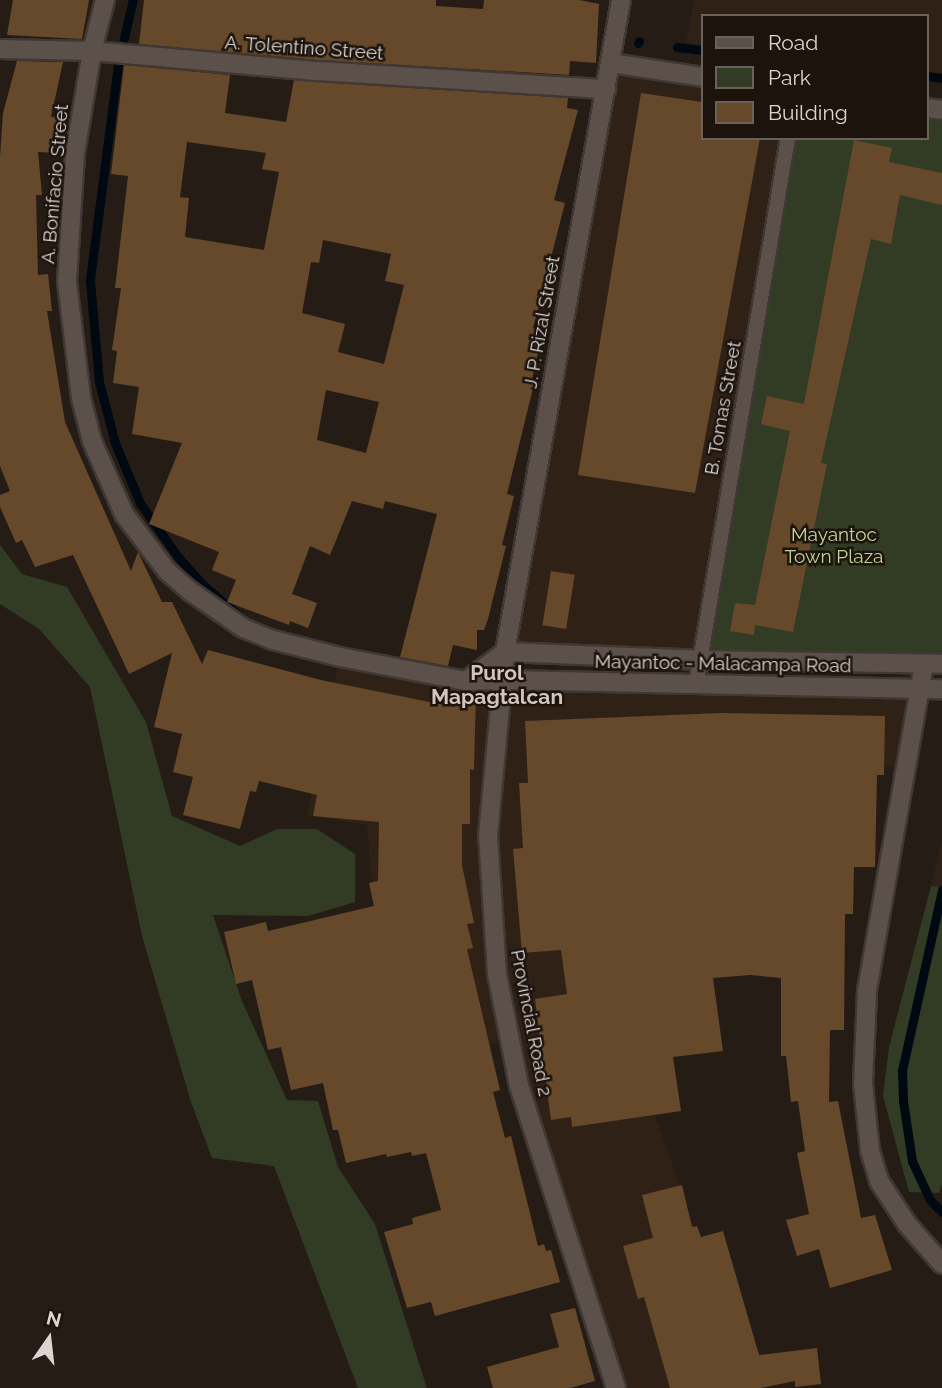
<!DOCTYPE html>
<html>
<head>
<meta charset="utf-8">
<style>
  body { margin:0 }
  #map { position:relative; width:942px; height:1388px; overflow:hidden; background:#251c16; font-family:Raleway,sans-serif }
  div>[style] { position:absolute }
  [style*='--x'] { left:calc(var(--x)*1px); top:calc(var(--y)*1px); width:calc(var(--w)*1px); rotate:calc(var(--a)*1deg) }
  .built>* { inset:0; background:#302117 }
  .green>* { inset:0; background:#323b24 }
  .stream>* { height:9px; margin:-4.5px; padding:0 4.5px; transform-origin:4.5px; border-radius:4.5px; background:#000912 }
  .building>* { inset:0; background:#66492a; transform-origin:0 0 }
  .roads { filter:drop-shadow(2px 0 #3f3834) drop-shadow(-2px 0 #3f3834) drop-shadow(0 2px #3f3834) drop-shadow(0 -2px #3f3834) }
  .lane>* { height:14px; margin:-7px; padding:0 7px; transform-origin:7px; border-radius:7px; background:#5c514a }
  .street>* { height:18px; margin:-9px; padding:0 9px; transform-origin:9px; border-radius:9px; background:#5c514a }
  .secondary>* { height:18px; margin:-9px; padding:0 9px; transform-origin:9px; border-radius:9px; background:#5c514a }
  span { translate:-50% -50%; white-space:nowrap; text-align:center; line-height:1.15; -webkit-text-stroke:5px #1c130d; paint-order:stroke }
  .street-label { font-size:19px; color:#dcd5d1 }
  .park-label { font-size:19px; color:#bed695 }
  .neighbourhood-label { font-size:21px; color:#d2c5bd; font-weight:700 }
  .legend { position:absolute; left:701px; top:14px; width:228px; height:126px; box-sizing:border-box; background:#1c130d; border:2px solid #69615b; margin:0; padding:9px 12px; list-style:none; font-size:21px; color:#dcd5d1 }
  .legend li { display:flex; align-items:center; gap:14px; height:35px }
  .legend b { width:35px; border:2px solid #69615b }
  .north { position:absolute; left:14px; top:1304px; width:70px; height:70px; -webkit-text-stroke:5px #1c130d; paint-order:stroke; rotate:14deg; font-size:19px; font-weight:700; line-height:28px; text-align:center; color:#dcd5d1 }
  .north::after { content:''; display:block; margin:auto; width:24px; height:32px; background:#dcd5d1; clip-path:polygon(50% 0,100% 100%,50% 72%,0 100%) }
</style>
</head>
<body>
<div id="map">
  <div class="built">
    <div style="clip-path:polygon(694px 0,942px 0,942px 77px,926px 75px,926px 16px,702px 16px,702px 45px,686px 43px)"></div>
    <div style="clip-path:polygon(618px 68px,702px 82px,702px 138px,781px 138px,699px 653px,514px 645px)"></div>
    <div style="clip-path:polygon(340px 657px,502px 680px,921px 688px,908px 767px,592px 764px,609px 983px,750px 1388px,616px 1388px,509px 1041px,416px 1055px,376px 945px,367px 825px,307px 815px)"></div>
    <div style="clip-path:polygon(942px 841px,942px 888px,931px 886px)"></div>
  </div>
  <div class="green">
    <div style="clip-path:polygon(926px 117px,942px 119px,942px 654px,708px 653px,795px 138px,926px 138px)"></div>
    <div style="clip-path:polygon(0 545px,22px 574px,67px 587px,146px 722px,172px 816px,240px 846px,277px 829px,317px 829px,355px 854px,355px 902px,308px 916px,213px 915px,242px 1001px,287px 1100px,318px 1101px,338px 1167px,375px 1224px,427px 1388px,358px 1388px,274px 1166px,212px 1158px,191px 1102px,142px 936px,90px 687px,39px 629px,0 604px)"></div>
    <div style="clip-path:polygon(931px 886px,942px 888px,942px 1184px,939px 1193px,909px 1192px,883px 1096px,889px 1047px)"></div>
  </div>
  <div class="stream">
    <div style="--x:124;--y:38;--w:39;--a:-77"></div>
    <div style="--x:638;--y:43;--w:2;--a:-63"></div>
    <div style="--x:677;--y:47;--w:25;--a:7"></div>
    <div style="--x:118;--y:64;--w:219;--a:97.4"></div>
    <div style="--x:90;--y:281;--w:101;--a:84.9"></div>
    <div style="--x:99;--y:382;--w:63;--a:75.3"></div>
    <div style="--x:115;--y:443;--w:65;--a:67.4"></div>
    <div style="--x:140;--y:503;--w:66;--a:54.9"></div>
    <div style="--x:178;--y:557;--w:38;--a:48"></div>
    <div style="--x:203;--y:585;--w:48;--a:40"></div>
    <div style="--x:926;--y:76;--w:16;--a:7"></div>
    <div style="--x:942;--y:890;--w:184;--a:102.5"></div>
    <div style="--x:902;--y:1070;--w:31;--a:88"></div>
    <div style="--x:903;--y:1101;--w:61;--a:81.5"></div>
    <div style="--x:912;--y:1161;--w:43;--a:65.2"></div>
    <div style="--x:930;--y:1200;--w:17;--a:45"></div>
  </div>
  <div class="building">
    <div style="clip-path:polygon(13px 0,89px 0,82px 39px,7px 35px)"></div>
    <div style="clip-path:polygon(144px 0,436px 0,436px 6px,483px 9px,484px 0,579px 0,599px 4px,596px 63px,570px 61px,569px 75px,319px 60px,139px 44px)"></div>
    <div style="clip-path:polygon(17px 61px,63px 62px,51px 117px,61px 117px,58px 153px,38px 152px,42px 195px,36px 195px,38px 275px,48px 274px,52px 311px,47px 311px,65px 422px,131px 571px,138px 552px,162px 602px,172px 602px,202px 664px,208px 650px,321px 680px,454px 707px,459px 691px,476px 692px,474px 770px,470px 769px,470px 824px,462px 824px,462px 865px,474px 923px,467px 924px,473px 948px,467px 949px,500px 1090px,493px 1092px,505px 1138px,511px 1136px,538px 1246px,544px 1244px,546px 1251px,551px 1250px,560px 1282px,435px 1316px,431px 1302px,407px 1308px,384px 1232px,413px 1224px,412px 1218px,441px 1210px,426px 1153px,412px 1156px,411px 1152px,387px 1157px,386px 1154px,346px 1163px,338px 1130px,333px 1130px,323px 1083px,291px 1090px,281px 1047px,268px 1050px,252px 980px,236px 984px,224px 932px,266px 922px,268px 931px,374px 906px,369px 883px,378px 881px,379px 822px,313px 816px,317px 795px,259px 781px,256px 792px,250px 791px,240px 829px,183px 815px,193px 777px,173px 772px,182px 734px,154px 727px,172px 653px,129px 674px,73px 555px,35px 567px,22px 540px,16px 543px,0 507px,0 495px,10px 491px,0 466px,0 157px,3px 113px)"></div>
    <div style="clip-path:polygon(evenodd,124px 65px,230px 75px,225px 113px,286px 122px,294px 80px,568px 98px,567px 108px,578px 110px,554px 200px,565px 203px,533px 328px,543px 331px,532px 379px,535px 380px,507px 494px,514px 496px,502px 545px,506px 546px,488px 619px,484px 630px,477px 630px,477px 650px,453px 645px,448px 666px,400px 657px,437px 514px,385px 501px,383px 509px,352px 501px,330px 555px,310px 546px,292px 594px,317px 603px,308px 628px,290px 621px,289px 625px,227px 602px,236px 580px,212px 570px,219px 552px,149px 524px,182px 443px,132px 434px,139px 387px,113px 383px,117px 351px,112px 350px,121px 288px,115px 288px,128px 176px,111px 174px,124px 65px,187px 142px,266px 153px,262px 169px,279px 172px,264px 250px,185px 237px,189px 198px,180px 197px,187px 142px,124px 65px,323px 240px,391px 254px,385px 281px,404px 285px,384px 364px,338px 352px,345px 324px,302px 313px,311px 262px,319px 263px,323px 240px,124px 65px,326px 390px,379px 402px,366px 453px,317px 440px,326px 390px)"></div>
    <div style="clip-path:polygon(641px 93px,702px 102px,702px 138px,760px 138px,695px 493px,578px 475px)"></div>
    <div style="clip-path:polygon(854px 140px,892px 148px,889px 162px,942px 173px,942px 205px,900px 195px,891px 244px,871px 239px,821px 463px,827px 464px,793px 632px,755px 625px,754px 635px,730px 631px,735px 603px,755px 605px,790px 431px,761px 424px,767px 396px,804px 404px)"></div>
    <div style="left:551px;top:571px;width:24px;height:55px;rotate:9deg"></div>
    <div style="clip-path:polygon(721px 713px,885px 716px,884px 775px,877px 775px,875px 867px,854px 867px,853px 914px,845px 914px,844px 1030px,830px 1030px,829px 1102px,838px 1101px,861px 1218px,875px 1215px,892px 1270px,830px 1288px,819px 1249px,797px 1256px,786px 1220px,809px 1214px,797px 1153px,805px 1151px,798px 1101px,791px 1102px,786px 1056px,781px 1056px,781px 978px,750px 975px,713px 978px,723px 1051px,673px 1057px,681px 1111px,572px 1127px,571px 1117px,551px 1120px,535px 999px,567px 994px,561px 950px,522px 953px,513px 849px,523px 848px,519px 783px,528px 783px,525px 721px)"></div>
    <div style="clip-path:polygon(682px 1185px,692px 1227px,697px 1226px,701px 1237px,723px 1231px,759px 1355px,817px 1348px,821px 1384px,795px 1387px,795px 1381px,761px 1388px,670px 1388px,644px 1297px,638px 1299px,623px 1246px,653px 1238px,642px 1195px)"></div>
    <div style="clip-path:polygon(575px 1308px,595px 1381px,570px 1388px,493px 1388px,487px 1367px,559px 1347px,550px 1314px)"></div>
  </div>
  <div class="roads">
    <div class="lane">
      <div style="--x:696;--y:685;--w:555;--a:-80.45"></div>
    </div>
    <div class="street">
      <div style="--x:105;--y:0;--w:53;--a:104.3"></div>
      <div style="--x:92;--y:51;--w:104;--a:99.4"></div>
      <div style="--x:75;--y:154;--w:128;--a:93.6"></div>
      <div style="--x:67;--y:282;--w:117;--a:83.1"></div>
      <div style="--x:81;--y:398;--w:44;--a:75.7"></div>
      <div style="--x:92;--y:441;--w:80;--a:66.3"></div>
      <div style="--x:124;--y:514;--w:71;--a:53"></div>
      <div style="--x:167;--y:571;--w:30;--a:41"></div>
      <div style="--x:190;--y:591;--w:65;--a:34.9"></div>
      <div style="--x:243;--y:628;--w:32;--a:22"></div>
      <div style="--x:273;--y:640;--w:69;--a:14.2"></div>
      <div style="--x:340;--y:657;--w:128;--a:10.8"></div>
      <div style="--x:466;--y:681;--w:36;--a:-2"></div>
      <div style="--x:0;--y:49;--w:92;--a:1.2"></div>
      <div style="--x:92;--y:51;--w:227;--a:5.1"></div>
      <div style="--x:318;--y:71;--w:289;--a:3.6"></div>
      <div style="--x:611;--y:63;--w:92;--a:8.7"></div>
      <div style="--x:926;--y:108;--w:16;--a:7"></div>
      <div style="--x:924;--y:664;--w:333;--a:99.9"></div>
      <div style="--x:867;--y:992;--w:92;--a:92.5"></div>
      <div style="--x:863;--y:1084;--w:67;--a:84"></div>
      <div style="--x:870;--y:1151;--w:31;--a:73"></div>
      <div style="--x:879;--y:1181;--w:51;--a:56.9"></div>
      <div style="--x:907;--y:1224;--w:53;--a:48.8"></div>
      <div style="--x:466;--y:681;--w:49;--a:-36.6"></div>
      <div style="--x:505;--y:652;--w:662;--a:-79.91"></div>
    </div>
    <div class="secondary">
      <div style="--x:502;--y:680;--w:440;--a:1.2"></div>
      <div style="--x:616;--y:1388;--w:317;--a:-107.8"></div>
      <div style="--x:519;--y:1086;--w:114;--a:-101.1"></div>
      <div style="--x:497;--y:974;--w:138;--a:-93.7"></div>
      <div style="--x:488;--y:836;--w:185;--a:-84.7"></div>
      <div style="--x:505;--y:652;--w:195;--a:2.3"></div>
      <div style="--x:700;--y:660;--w:242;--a:0.9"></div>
    </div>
  </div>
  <div class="street-label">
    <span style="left:304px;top:48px;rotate:4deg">A. Tolentino Street</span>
    <span style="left:55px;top:184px;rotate:-85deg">A. Bonifacio Street</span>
    <span style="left:542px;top:322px;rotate:-80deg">J. P. Rizal Street</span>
    <span style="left:723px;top:408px;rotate:-80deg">B. Tomas Street</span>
    <span style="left:723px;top:664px;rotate:1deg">Mayantoc - Malacampa Road</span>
    <span style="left:531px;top:1023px;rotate:79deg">Provincial Road 2</span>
  </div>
  <div class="park-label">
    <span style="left:834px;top:546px">Mayantoc<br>Town Plaza</span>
  </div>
  <div class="neighbourhood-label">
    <span style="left:497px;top:685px">Purol<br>Mapagtalcan</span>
  </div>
  <ul class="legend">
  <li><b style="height:9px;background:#5c514a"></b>Road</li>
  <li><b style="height:19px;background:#323b24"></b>Park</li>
  <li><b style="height:19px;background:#66492a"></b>Building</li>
  </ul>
  <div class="north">N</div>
</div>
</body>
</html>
